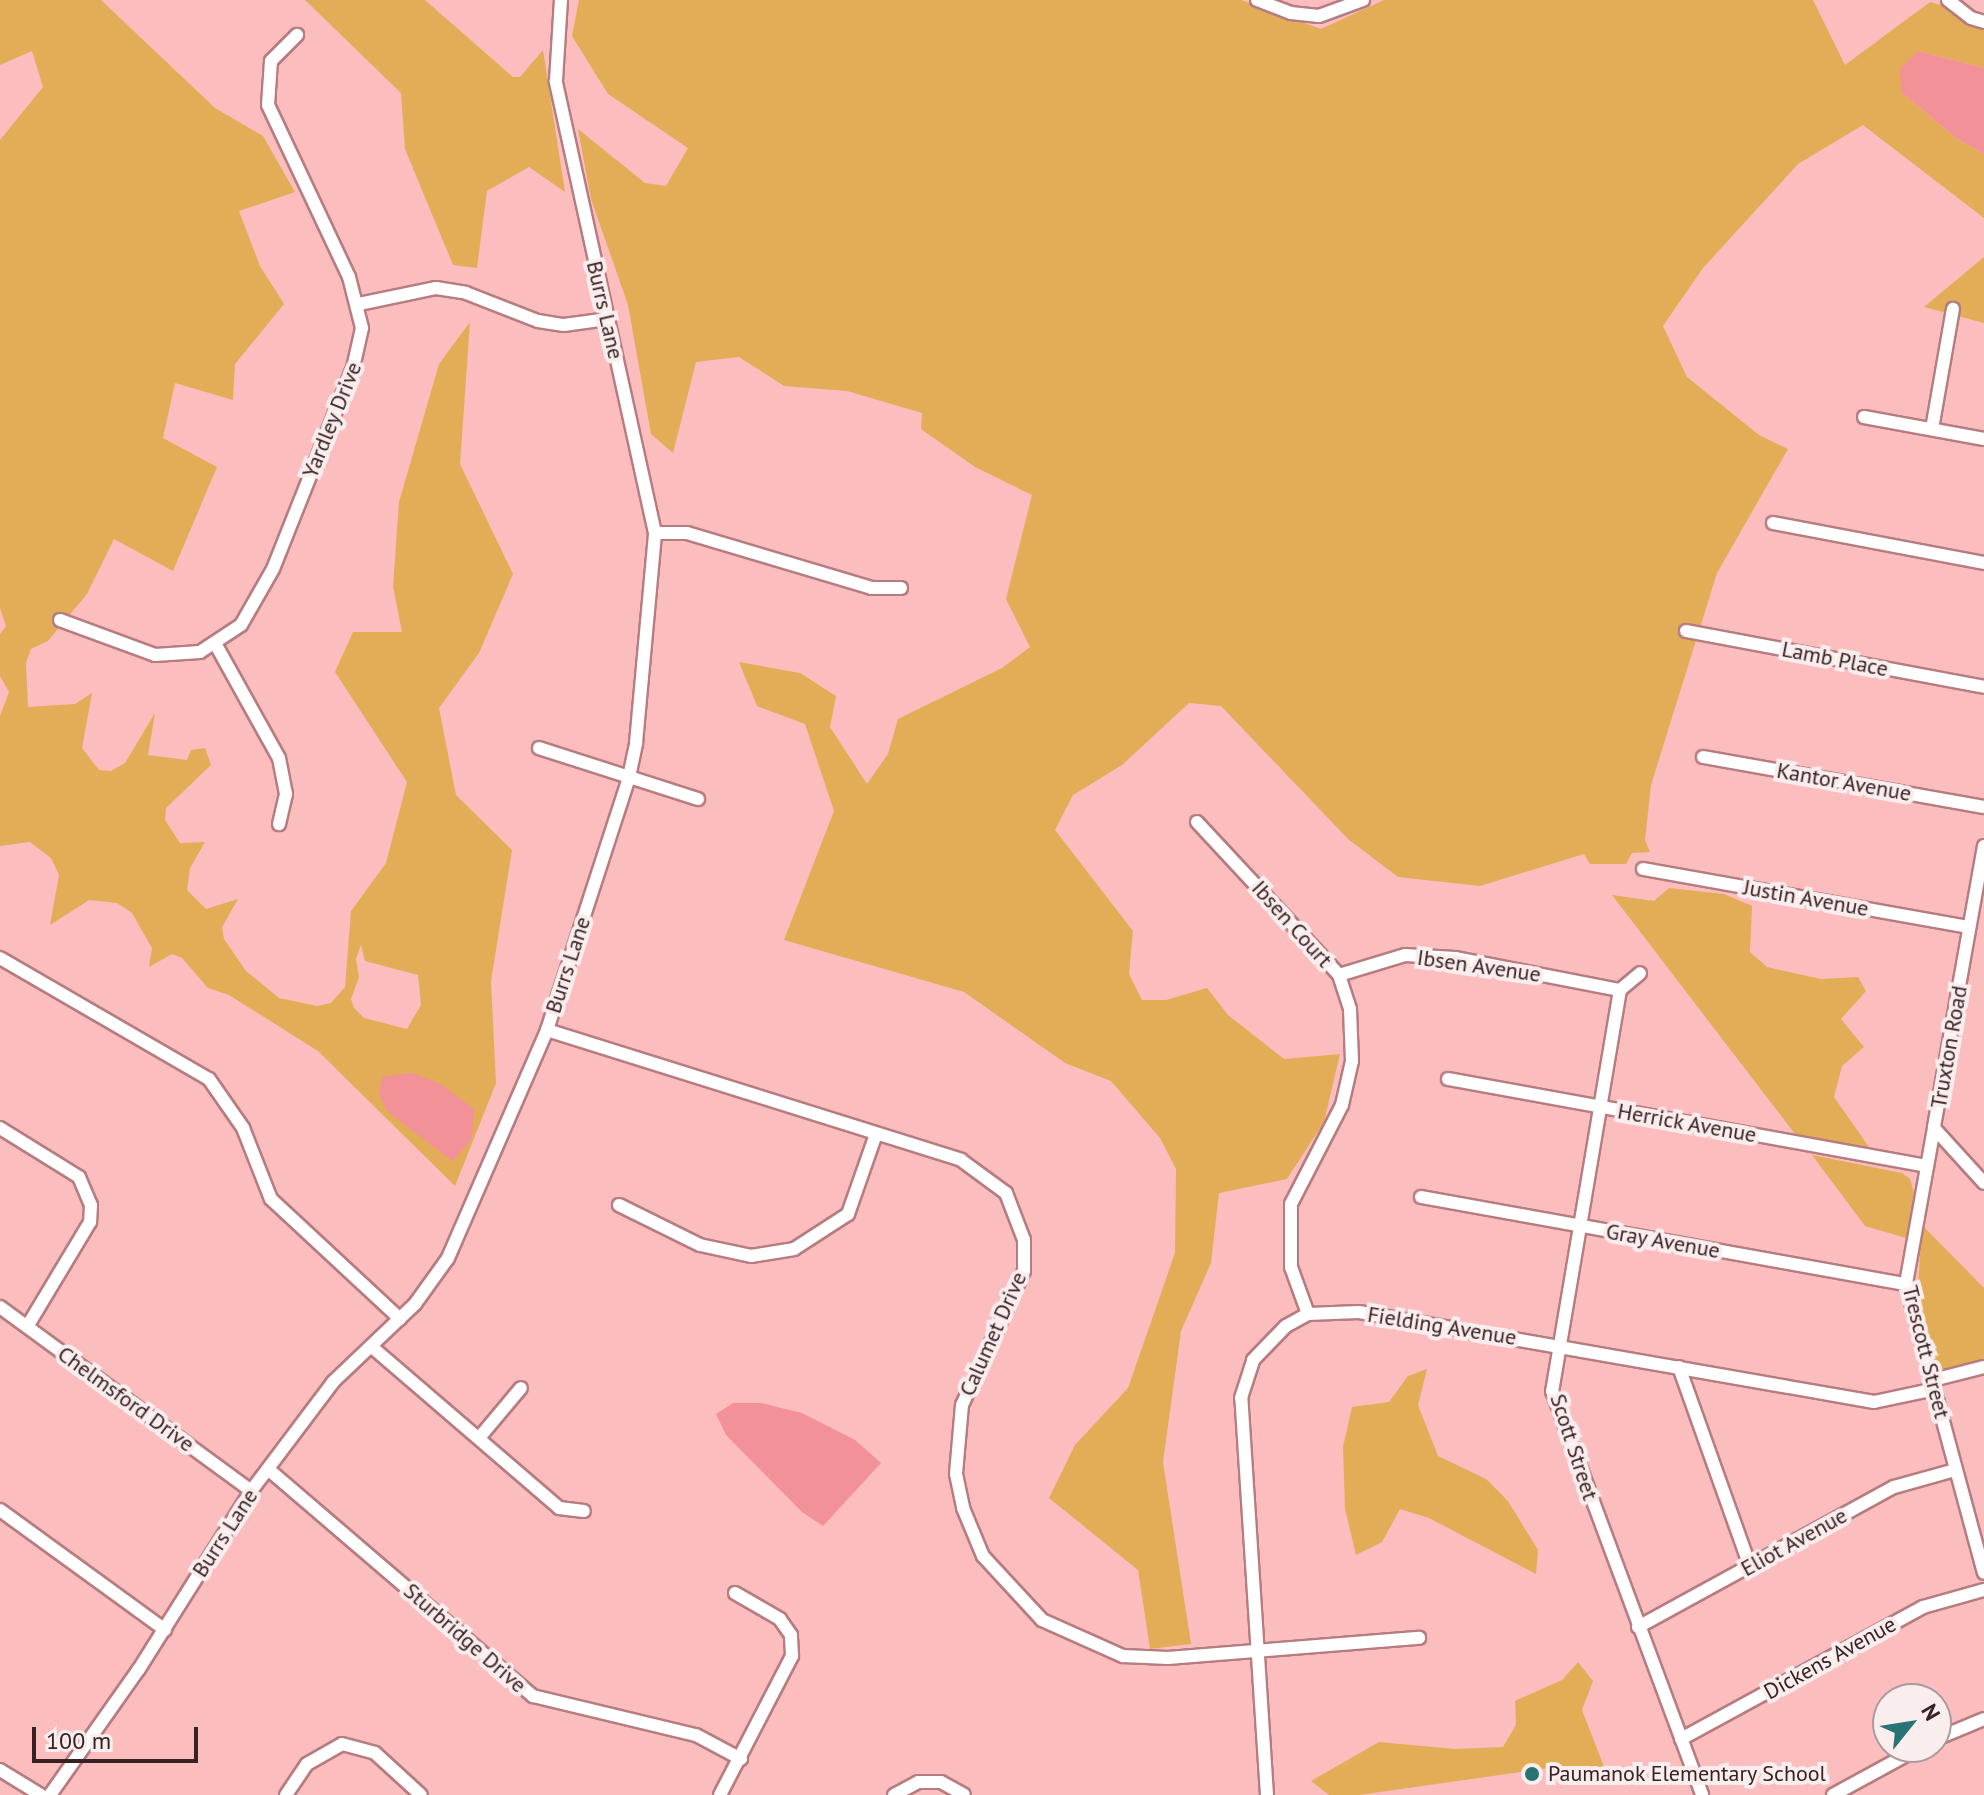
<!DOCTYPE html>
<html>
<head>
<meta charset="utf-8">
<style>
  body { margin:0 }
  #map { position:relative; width:1984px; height:1795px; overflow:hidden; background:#fcbdbf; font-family:"PT Sans",sans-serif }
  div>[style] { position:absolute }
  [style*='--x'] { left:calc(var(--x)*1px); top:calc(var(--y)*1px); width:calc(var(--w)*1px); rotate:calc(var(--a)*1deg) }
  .green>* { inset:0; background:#e3ac57 }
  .water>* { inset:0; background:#f39198 }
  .roads { filter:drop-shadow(2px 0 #b77c7f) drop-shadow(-2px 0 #b77c7f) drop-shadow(0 2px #b77c7f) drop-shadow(0 -2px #b77c7f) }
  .minor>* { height:12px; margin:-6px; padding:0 6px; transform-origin:6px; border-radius:6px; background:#fff }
  .dots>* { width:22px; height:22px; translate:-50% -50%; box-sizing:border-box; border:4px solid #faeded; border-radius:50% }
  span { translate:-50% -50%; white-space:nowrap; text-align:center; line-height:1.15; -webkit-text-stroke:8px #faeded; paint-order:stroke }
  .street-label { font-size:22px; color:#382122 }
  .poi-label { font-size:22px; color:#382122 }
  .left { translate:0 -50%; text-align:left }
  .north { position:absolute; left:1872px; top:1683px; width:80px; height:80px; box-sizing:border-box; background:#faeded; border:2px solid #ac9b9c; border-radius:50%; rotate:60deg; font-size:22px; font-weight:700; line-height:32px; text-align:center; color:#382122 }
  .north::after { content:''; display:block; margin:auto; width:28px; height:36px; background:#287373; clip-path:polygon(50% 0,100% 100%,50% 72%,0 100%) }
  .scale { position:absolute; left:32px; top:1727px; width:166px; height:36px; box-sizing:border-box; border:4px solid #382122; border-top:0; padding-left:10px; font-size:24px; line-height:28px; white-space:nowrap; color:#382122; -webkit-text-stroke:6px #faeded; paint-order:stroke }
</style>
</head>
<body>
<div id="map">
  <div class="green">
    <div style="clip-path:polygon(evenodd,0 0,101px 0,215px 108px,263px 136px,295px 192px,239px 211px,260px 266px,284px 304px,235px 364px,233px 400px,175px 383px,163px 438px,217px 467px,173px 571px,114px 539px,87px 594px,48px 641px,31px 649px,26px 663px,28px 707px,75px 704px,92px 693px,82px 748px,99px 770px,111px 771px,125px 763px,155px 713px,148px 755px,187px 760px,191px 750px,205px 748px,211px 765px,166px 808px,165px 820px,180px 843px,205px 842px,190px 868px,187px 890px,206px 909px,238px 899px,222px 927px,224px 939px,246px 971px,279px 998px,317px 1006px,331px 1003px,345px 987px,351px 911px,386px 863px,407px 782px,335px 672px,353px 632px,402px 632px,393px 587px,399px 502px,439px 364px,470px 322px,460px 464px,513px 574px,479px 653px,439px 708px,456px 795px,512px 850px,491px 981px,496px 1083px,455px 1186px,318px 1051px,229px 995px,208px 988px,182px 958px,172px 954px,149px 967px,152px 948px,132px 913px,117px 903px,89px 900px,50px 925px,59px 875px,51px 858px,30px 842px,0 846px,0 716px,9px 692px,0 676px,0 634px,6px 626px,0 608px,0 140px,43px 87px,32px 51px,0 65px,0 0,361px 945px,365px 961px,418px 975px,421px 1005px,407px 1029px,364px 1018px,354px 1008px,351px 999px,359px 977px,356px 959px,361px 945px)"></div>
    <div style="clip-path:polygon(305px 0,425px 0,513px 77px,520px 77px,543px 50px,565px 192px,529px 167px,487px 191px,477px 268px,453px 265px,405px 149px,401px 93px)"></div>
    <div style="clip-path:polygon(579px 0,1241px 0,1321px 29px,1384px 0,1813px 0,1845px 65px,1930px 2px,1984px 17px,1984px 68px,1918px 51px,1901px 92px,1956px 138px,1984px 154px,1984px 218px,1863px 125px,1798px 164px,1703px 268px,1663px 326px,1687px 377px,1759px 435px,1788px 449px,1717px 573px,1651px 785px,1645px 840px,1650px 852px,1632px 853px,1626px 864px,1590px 864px,1584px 854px,1480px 886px,1398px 877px,1348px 839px,1221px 706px,1189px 703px,1122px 765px,1073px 795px,1055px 830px,1133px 931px,1129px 974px,1142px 1000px,1166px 1000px,1207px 988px,1228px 1015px,1284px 1059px,1340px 1054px,1324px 1122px,1287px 1179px,1219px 1193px,1211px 1263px,1181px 1331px,1163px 1462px,1191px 1644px,1150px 1649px,1138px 1570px,1049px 1498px,1075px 1445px,1128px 1388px,1175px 1253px,1176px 1169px,1160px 1138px,1111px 1081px,1065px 1063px,964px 992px,784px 940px,834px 811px,805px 724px,757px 706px,739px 662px,800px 673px,836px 696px,830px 727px,867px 784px,888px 754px,898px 719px,1002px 668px,1030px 647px,1006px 599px,1032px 495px,975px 467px,921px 429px,922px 413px,847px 391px,784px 386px,739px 357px,696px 362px,673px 453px,651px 434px,628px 305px,591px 199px,578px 129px,645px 183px,666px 186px,688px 148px,608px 94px,572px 36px)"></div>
    <div style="clip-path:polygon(1984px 257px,1984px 323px,1924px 307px)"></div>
    <div style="clip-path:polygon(1669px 888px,1724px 894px,1752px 906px,1750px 952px,1767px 967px,1821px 979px,1858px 977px,1866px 991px,1841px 1019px,1864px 1047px,1842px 1066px,1834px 1097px,1871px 1150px,1798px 1138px,1612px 895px,1654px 901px)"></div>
    <div style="clip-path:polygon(1812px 1155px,1902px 1173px,1910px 1179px,1914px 1193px,1906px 1238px,1865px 1226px)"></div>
    <div style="clip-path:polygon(1922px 1225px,1984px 1288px,1984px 1362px,1937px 1377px,1917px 1301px)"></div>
    <div style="clip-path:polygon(1427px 1369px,1418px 1405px,1438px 1456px,1486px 1479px,1508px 1501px,1538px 1550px,1536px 1574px,1429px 1518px,1400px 1509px,1382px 1542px,1356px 1555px,1345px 1509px,1343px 1447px,1352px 1407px,1389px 1402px,1408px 1376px)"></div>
    <div style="clip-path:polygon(1578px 1662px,1593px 1681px,1582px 1710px,1608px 1777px,1563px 1766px,1359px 1795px,1329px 1795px,1311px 1781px,1379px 1742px,1455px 1749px,1503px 1747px,1516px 1725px,1515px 1701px,1562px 1680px)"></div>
  </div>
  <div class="water">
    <div style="clip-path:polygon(1918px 51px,1984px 68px,1984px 154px,1956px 138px,1901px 92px,1900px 69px)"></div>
    <div style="clip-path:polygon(411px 1073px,439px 1083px,474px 1109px,472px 1139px,452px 1161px,387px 1111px,379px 1094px,382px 1077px)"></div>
    <div style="clip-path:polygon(733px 1403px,761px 1403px,802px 1413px,855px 1440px,881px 1463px,823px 1526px,802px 1512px,726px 1435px,716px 1414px)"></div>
  </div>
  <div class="roads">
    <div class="minor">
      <div style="--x:1257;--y:0;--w:36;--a:21"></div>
      <div style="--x:1291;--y:13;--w:28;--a:6"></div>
      <div style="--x:1319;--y:16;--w:47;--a:-20"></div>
      <div style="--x:1948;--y:0;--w:29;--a:38"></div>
      <div style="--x:1971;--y:18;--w:14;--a:17"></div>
      <div style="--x:359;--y:304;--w:79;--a:-11.7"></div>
      <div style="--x:436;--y:288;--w:30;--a:9"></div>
      <div style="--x:466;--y:293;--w:77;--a:21.3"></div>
      <div style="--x:538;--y:321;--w:26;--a:9"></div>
      <div style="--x:564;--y:325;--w:43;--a:-7.9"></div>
      <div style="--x:1864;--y:417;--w:122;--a:10.4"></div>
      <div style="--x:1932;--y:429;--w:122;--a:-80.1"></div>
      <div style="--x:1773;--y:523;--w:215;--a:10.7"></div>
      <div style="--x:655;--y:533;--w:32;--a:0"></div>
      <div style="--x:687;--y:533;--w:192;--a:16.6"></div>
      <div style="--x:871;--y:588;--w:30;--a:0"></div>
      <div style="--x:60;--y:620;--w:101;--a:20.2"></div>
      <div style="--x:155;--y:655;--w:45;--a:-3.8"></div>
      <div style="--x:200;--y:652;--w:49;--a:-33.4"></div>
      <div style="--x:241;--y:625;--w:64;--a:-60.3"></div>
      <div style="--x:273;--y:569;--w:216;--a:-68.3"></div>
      <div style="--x:353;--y:368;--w:41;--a:-77.3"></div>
      <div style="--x:362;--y:328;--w:53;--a:-104.3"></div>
      <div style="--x:349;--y:277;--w:190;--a:-115.2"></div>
      <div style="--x:268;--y:105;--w:44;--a:-86.1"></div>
      <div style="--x:271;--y:61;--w:37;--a:-45"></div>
      <div style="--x:1686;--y:631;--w:303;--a:10.6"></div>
      <div style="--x:216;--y:645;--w:129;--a:60.9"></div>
      <div style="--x:279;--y:758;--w:37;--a:79"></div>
      <div style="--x:286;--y:794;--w:31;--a:103"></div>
      <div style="--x:539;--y:748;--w:167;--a:17.8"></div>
      <div style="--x:1703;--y:757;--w:285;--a:10.1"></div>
      <div style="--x:1197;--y:822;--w:209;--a:47.1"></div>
      <div style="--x:1339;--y:975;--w:36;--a:72"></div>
      <div style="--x:1350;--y:1009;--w:52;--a:87.8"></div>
      <div style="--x:1352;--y:1061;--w:45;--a:102.8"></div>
      <div style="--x:1342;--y:1105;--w:111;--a:117.3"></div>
      <div style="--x:1291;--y:1204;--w:63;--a:90"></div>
      <div style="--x:1291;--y:1267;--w:50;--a:70.1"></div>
      <div style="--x:1984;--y:846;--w:286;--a:100.1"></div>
      <div style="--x:1934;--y:1128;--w:74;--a:47.7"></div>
      <div style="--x:1643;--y:869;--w:331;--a:10.1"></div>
      <div style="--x:0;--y:958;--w:241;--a:30.1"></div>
      <div style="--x:209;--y:1079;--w:60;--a:55.2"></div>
      <div style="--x:243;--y:1128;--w:76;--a:68.5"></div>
      <div style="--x:271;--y:1199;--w:176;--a:42.9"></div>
      <div style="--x:1339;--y:975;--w:69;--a:-16.9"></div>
      <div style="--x:1405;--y:955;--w:50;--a:3.4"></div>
      <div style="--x:1455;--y:958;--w:168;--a:11"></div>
      <div style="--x:1620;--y:990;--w:407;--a:99.6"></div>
      <div style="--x:1552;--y:1391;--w:431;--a:69.6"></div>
      <div style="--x:1620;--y:990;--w:26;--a:-40"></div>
      <div style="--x:547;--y:1030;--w:434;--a:17.4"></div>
      <div style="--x:961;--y:1160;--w:56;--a:36.3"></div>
      <div style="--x:1006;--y:1193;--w:50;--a:69"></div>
      <div style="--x:1024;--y:1240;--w:31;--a:90"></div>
      <div style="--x:1024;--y:1271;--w:148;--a:114.8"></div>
      <div style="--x:962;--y:1405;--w:69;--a:95"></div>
      <div style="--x:956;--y:1474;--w:35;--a:78"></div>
      <div style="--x:963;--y:1508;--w:52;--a:67.4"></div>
      <div style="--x:983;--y:1556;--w:87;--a:47.3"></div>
      <div style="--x:1042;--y:1620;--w:89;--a:24"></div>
      <div style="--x:1123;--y:1656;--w:45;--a:2.5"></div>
      <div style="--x:1168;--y:1658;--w:252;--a:-4.6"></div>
      <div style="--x:1448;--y:1079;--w:487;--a:10.3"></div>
      <div style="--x:0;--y:1128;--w:93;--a:31.8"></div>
      <div style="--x:79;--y:1177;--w:30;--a:67"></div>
      <div style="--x:91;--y:1205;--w:17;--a:93"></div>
      <div style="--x:90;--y:1222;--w:122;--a:121"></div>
      <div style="--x:1934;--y:1128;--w:158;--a:100.2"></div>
      <div style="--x:1906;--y:1284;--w:299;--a:74.9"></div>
      <div style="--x:1421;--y:1197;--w:493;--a:10.2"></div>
      <div style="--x:619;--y:1205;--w:90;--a:26.3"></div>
      <div style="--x:700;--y:1245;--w:52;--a:12.2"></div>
      <div style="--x:751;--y:1256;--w:44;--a:-9.2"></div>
      <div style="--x:794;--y:1249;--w:64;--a:-32.9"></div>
      <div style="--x:848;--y:1214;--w:85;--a:-70.7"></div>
      <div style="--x:0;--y:1307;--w:311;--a:36.2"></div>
      <div style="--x:372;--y:1347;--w:247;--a:40.7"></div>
      <div style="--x:559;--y:1508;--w:25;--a:7"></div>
      <div style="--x:1679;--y:1367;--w:211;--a:70.4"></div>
      <div style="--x:1933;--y:1380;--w:53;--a:-14.3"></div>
      <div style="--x:479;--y:1438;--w:65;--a:-50"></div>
      <div style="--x:268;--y:1469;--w:349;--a:40.6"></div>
      <div style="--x:533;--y:1696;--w:168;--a:13.5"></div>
      <div style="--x:696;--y:1735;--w:51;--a:28.1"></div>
      <div style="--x:0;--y:1510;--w:204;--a:36"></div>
      <div style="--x:1638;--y:1627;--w:292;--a:-28.7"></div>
      <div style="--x:1894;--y:1487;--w:63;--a:-15.6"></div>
      <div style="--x:1681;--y:1739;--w:276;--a:-28.6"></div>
      <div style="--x:1923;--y:1607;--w:63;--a:-15.6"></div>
      <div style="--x:1936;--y:1739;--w:52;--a:-22.6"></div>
      <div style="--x:0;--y:1770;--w:48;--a:31.4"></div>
      <div style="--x:50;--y:1795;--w:154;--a:-54.8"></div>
      <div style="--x:139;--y:1669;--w:210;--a:-57.8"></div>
      <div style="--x:251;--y:1491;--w:136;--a:-53"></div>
      <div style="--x:333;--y:1382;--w:113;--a:-43.6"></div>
      <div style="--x:415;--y:1304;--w:57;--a:-54.3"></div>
      <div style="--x:448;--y:1258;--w:249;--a:-66.5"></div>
      <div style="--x:547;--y:1030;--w:266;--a:-72"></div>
      <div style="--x:629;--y:777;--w:35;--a:-78"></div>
      <div style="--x:636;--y:743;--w:211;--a:-84.8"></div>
      <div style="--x:655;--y:533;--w:463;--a:-102.4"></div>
      <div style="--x:556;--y:81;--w:81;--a:-86.5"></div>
      <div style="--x:286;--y:1795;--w:37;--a:-56"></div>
      <div style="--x:307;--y:1764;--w:40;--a:-29.7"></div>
      <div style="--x:342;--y:1744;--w:34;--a:15"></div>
      <div style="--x:375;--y:1753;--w:62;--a:42.4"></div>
      <div style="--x:720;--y:1795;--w:157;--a:-62.6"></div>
      <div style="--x:792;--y:1656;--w:21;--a:-93"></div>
      <div style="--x:791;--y:1635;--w:19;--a:-125"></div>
      <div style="--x:780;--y:1619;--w:52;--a:-150"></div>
      <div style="--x:894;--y:1795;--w:27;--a:-28"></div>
      <div style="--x:918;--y:1782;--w:23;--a:0"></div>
      <div style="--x:941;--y:1782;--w:26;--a:29"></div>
      <div style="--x:1267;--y:1795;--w:398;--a:-93.7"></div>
      <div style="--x:1241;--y:1398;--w:40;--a:-72"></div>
      <div style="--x:1253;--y:1360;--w:47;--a:-45.9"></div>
      <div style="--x:1286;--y:1326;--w:25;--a:-29"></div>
      <div style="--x:1308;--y:1314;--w:51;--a:-2.2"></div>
      <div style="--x:1359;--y:1312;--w:523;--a:9.91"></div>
      <div style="--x:1874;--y:1402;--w:62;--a:-12"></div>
      <div style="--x:1833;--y:1795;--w:100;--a:-28.6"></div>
    </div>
  </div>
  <div class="dots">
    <div style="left:1532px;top:1774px;background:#287373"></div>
  </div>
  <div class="street-label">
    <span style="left:605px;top:310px;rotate:77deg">Burrs Lane</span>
    <span style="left:332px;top:420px;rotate:-68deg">Yardley Drive</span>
    <span style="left:1835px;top:659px;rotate:11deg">Lamb Place</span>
    <span style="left:1844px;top:782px;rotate:10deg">Kantor Avenue</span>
    <span style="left:1806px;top:898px;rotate:10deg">Justin Avenue</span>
    <span style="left:1292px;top:924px;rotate:48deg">Ibsen Court</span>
    <span style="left:568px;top:965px;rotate:-72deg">Burrs Lane</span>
    <span style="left:1479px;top:966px;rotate:8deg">Ibsen Avenue</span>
    <span style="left:1949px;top:1047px;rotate:-80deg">Truxton Road</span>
    <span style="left:1687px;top:1123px;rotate:10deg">Herrick Avenue</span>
    <span style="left:1663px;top:1241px;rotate:10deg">Gray Avenue</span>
    <span style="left:1442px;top:1326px;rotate:9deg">Fielding Avenue</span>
    <span style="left:993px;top:1334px;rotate:-66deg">Calumet Drive</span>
    <span style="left:1926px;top:1352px;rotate:76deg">Trescott Street</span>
    <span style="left:126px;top:1399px;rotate:36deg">Chelmsford Drive</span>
    <span style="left:1574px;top:1447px;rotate:72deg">Scott Street</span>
    <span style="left:225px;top:1533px;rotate:-57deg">Burrs Lane</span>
    <span style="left:1794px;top:1542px;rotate:-29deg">Eliot Avenue</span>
    <span style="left:465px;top:1638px;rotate:41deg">Sturbridge Drive</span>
    <span style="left:1830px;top:1658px;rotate:-29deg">Dickens Avenue</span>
  </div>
  <div class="poi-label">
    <span class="left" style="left:1548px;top:1774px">Paumanok Elementary School</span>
  </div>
  <div class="north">N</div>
  <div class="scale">100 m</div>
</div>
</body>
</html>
